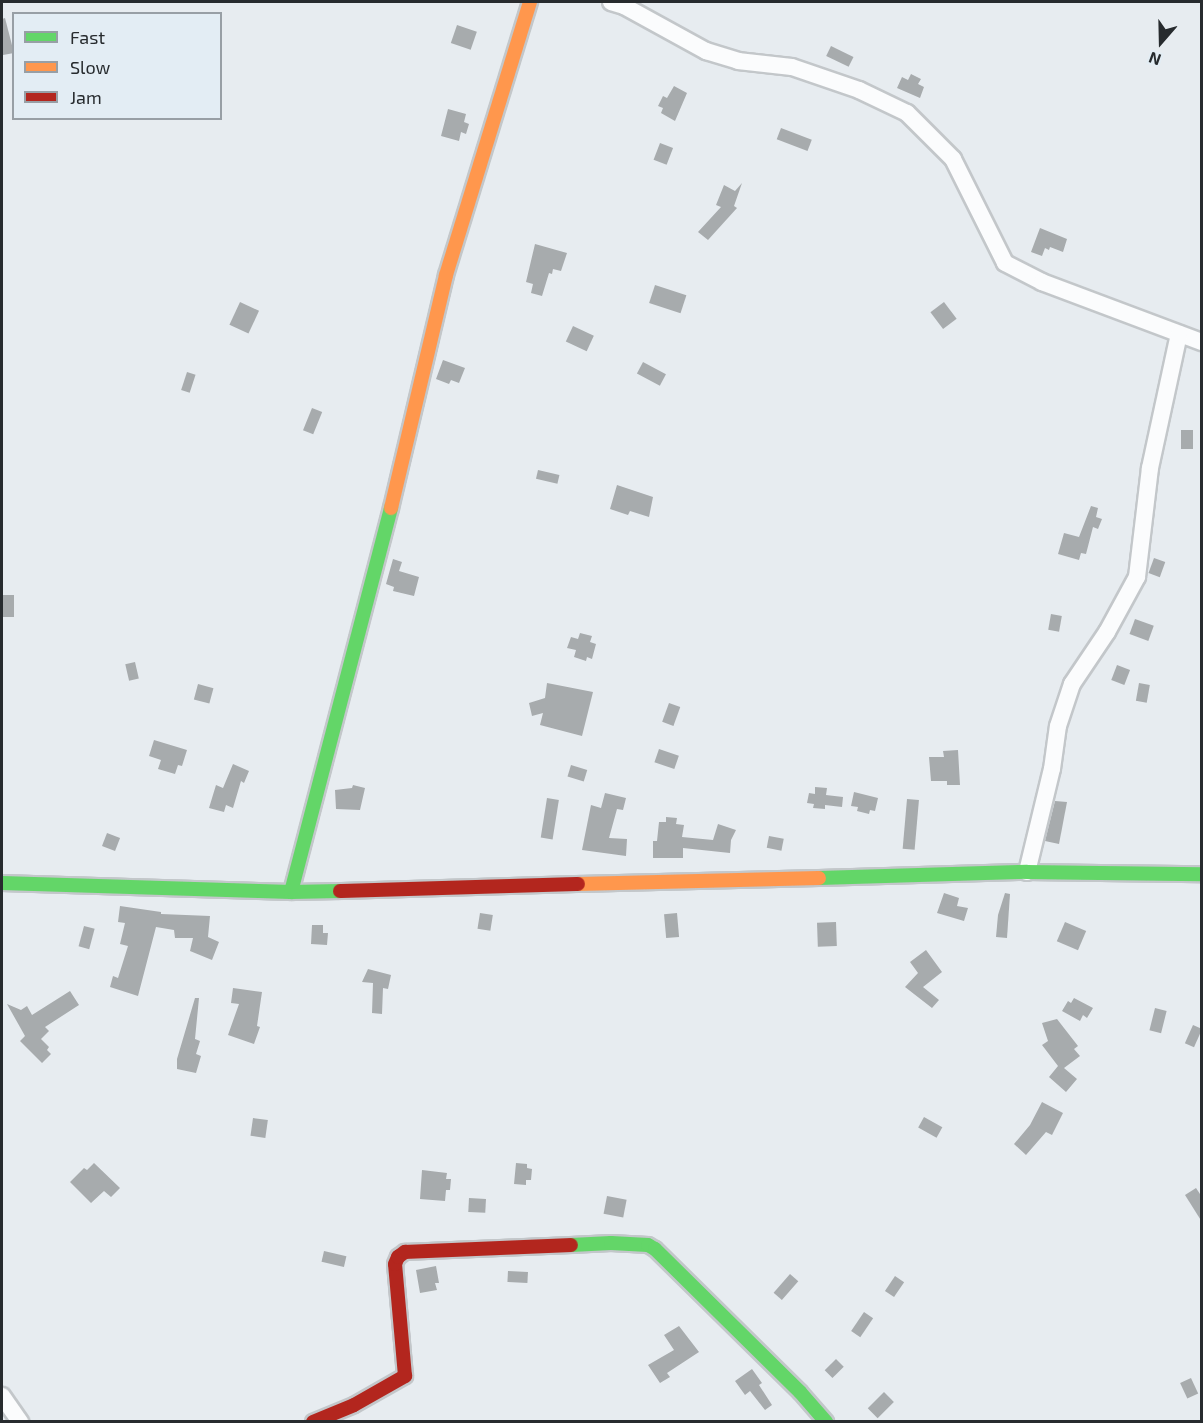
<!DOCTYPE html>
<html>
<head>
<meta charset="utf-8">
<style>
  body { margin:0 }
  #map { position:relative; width:1203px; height:1423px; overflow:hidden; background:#e7ecf0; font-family:"Exo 2",sans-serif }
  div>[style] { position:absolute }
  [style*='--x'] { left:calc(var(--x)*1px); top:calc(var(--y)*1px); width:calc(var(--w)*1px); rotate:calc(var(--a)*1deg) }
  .building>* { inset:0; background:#a7abad; transform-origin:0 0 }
  .roads { filter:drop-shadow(2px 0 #c3c7ca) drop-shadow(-2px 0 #c3c7ca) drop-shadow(0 2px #c3c7ca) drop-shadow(0 -2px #c3c7ca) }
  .street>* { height:16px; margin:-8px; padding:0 8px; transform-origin:8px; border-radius:8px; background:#fbfcfd }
  .fast>* { height:14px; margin:-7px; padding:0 7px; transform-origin:7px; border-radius:7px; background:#63d668 }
  .slow>* { height:14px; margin:-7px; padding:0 7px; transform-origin:7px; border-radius:7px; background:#ff974d }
  .jam>* { height:14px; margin:-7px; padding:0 7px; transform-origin:7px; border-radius:7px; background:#b3261e }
  span { translate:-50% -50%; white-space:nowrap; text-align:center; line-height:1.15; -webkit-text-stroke:6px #e3edf4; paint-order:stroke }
  .frame { position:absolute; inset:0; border:3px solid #272b2e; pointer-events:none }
  .legend { position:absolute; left:12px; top:12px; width:210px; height:108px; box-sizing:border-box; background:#e3edf4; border:2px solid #989fa5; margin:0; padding:8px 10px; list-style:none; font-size:18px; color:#272b2e }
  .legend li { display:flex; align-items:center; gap:12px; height:30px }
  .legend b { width:30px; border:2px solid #989fa5 }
  .north { position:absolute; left:1131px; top:12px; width:60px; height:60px; -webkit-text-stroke:4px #e3edf4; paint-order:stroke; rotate:200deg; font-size:16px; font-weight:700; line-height:24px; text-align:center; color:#272b2e }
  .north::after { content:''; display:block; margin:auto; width:21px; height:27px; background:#272b2e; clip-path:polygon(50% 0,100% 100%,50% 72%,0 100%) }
</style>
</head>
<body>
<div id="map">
  <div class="building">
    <div style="clip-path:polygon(5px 18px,14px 53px,3px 55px,2px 19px)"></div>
    <div style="left:457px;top:25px;width:21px;height:19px;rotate:19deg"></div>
    <div style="left:831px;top:46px;width:25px;height:11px;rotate:26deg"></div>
    <div style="clip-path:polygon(911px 74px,921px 79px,918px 84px,924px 87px,920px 98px,897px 88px,902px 77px,908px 80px)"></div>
    <div style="clip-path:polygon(674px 86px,687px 93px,675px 121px,661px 113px,663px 108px,658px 106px,663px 96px,667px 98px)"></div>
    <div style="clip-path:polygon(448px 109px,466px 114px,464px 122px,469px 124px,466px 134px,461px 132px,459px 141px,441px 136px)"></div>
    <div style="left:781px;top:128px;width:33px;height:12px;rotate:21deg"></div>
    <div style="left:660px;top:143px;width:14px;height:18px;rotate:21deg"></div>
    <div style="clip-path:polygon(742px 183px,734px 206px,737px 208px,708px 240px,698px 232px,721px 207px,716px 205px,724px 185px,735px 191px)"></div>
    <div style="clip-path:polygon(1040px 228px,1067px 239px,1063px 252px,1050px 247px,1049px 250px,1045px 248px,1042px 256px,1031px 252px)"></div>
    <div style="clip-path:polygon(535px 244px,567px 253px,561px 271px,553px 269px,552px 274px,549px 273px,542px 296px,531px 293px,533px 284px,526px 282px)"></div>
    <div style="left:655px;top:285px;width:33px;height:19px;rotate:18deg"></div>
    <div style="left:240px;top:302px;width:21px;height:25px;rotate:25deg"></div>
    <div style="left:944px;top:302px;width:21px;height:17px;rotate:53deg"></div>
    <div style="left:573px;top:326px;width:23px;height:17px;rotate:25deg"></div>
    <div style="clip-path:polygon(443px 360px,465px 368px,459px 383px,451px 380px,449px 384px,436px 379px)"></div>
    <div style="left:643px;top:362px;width:26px;height:13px;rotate:28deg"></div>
    <div style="left:187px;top:372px;width:9px;height:19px;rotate:18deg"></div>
    <div style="left:312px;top:408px;width:11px;height:24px;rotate:22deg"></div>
    <div style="left:1181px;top:430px;width:12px;height:19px"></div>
    <div style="left:538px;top:470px;width:22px;height:9px;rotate:13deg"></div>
    <div style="clip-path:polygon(617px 485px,653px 497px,649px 517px,630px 511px,628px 515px,610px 509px)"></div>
    <div style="clip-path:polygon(1091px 506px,1098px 508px,1096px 517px,1102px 519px,1098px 529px,1093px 527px,1086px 554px,1081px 553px,1079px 560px,1058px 554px,1064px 533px,1079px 537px)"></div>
    <div style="left:1154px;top:558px;width:12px;height:16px;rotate:20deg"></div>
    <div style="clip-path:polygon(393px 559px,402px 562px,399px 571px,419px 577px,414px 596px,393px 591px,394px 587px,386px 584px)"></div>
    <div style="left:2px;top:595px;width:12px;height:22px"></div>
    <div style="left:1051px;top:614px;width:11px;height:16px;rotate:10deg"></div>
    <div style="left:1135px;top:619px;width:20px;height:16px;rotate:20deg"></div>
    <div style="clip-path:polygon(580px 633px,592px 636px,590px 642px,596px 644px,592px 659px,587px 657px,586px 661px,574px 657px,576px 650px,567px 648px,571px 637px,578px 639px)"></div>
    <div style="left:135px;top:662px;width:17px;height:10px;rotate:77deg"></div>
    <div style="left:1117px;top:665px;width:14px;height:16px;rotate:21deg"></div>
    <div style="clip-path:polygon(547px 683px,593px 692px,582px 736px,540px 725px,543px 713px,532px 716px,529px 703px,545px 698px)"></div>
    <div style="left:1139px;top:683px;width:11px;height:18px;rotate:10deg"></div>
    <div style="left:198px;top:684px;width:16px;height:16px;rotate:15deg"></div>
    <div style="left:669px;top:703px;width:12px;height:20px;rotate:20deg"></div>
    <div style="clip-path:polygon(154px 740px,187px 750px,182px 766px,178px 765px,175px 774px,158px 769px,161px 760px,149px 756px)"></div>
    <div style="left:659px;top:749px;width:21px;height:14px;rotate:19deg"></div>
    <div style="clip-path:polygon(958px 750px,960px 785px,947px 785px,947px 781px,931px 781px,929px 757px,944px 757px,943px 751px)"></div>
    <div style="clip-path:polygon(233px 764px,249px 771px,244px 783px,241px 781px,233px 808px,226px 805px,224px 812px,209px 808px,216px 785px,223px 788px)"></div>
    <div style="left:571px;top:765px;width:17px;height:12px;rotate:17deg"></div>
    <div style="clip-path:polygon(353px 785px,365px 788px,360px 810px,336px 809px,335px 790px,352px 788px)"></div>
    <div style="clip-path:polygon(815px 787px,827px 788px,826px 795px,843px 797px,842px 807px,825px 805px,825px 809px,813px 808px,814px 804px,807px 803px,809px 793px,815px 794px)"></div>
    <div style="clip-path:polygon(854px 792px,878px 798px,875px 811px,870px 810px,869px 814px,857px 811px,858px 807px,851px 806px)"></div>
    <div style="clip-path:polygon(605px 793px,626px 798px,623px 810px,617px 809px,609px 838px,627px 839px,626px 856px,582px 850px,591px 805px,601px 808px)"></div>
    <div style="left:547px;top:798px;width:12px;height:40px;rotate:9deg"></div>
    <div style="left:907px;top:799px;width:12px;height:50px;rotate:5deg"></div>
    <div style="clip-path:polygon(1055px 801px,1067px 802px,1059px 844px,1045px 841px)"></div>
    <div style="clip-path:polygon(666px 817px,677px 818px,676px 824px,684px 825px,682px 837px,713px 840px,718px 824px,736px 830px,731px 840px,730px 853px,683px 848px,683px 858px,653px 858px,653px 841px,657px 841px,659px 822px,666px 822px)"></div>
    <div style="left:107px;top:833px;width:14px;height:14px;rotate:21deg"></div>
    <div style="left:769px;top:836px;width:15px;height:12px;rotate:11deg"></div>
    <div style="clip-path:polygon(944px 893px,959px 898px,957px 906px,968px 908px,964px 921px,937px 913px)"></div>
    <div style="clip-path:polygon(1005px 893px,1010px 894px,1007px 938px,996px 937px,998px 915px)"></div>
    <div style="clip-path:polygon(120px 906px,161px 912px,161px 914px,210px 916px,208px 937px,219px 942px,212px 960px,190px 951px,193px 938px,175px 938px,174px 930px,156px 927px,138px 996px,110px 987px,113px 976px,118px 978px,128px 946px,120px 944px,125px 923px,118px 922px)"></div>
    <div style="left:480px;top:913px;width:13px;height:16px;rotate:9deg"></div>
    <div style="left:677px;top:913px;width:24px;height:13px;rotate:85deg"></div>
    <div style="left:836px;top:922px;width:24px;height:19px;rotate:88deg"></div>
    <div style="left:1065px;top:922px;width:23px;height:21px;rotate:23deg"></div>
    <div style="clip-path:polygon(312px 925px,323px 925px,323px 933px,328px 933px,327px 945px,311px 944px)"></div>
    <div style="left:84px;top:926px;width:11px;height:21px;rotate:15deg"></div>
    <div style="clip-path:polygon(926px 950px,942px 972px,923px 987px,939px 1000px,932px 1008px,905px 987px,918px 973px,910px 962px)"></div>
    <div style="clip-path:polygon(368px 969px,391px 975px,388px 989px,383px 988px,382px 1014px,372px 1013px,373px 983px,362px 982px)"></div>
    <div style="clip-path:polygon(233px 988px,262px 992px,257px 1026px,260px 1027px,254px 1044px,228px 1035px,239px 1004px,231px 1003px)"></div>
    <div style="clip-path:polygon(70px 991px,79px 1005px,45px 1027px,49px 1031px,41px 1039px,49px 1047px,47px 1050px,51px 1054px,42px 1063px,20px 1041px,25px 1036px,7px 1004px,21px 1010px,27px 1006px,32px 1015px)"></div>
    <div style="clip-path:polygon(195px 998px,199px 998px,195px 1039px,200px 1041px,196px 1054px,201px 1056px,196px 1073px,177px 1069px,177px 1059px)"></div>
    <div style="clip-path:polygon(1074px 998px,1093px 1008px,1087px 1018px,1083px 1015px,1080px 1021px,1062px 1011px,1068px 1001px,1071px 1003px)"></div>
    <div style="left:1155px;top:1008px;width:12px;height:23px;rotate:14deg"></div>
    <div style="clip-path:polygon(1057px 1019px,1078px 1046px,1074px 1049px,1080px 1056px,1064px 1068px,1077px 1079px,1066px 1092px,1049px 1077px,1058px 1066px,1042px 1045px,1048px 1041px,1042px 1023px)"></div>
    <div style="left:1193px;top:1025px;width:10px;height:20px;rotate:24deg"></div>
    <div style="clip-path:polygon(1042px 1102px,1063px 1113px,1052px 1135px,1046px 1132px,1026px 1155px,1014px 1144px,1030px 1125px)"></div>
    <div style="left:924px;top:1117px;width:21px;height:12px;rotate:29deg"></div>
    <div style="left:253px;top:1118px;width:15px;height:18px;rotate:8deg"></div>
    <div style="clip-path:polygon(94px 1163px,120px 1188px,111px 1197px,104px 1191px,91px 1203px,70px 1182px,84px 1168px,87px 1170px)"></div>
    <div style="clip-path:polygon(516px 1163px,527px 1164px,527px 1168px,532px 1169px,531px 1180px,526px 1180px,526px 1185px,514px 1184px)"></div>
    <div style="clip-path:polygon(422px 1170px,447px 1173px,446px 1179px,451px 1179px,450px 1190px,446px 1190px,445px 1201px,420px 1199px)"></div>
    <div style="clip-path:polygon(1196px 1188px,1202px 1197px,1202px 1222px,1185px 1195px)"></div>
    <div style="left:607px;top:1196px;width:20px;height:18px;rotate:11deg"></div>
    <div style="left:469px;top:1198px;width:17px;height:14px;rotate:3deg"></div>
    <div style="left:324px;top:1251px;width:23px;height:11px;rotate:13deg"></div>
    <div style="clip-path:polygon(436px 1266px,439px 1283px,435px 1283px,437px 1290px,420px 1293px,416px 1270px)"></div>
    <div style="left:508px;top:1271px;width:20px;height:11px;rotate:3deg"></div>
    <div style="left:790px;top:1274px;width:11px;height:25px;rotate:41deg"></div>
    <div style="left:895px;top:1276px;width:11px;height:18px;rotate:34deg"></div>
    <div style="left:864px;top:1312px;width:11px;height:23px;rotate:34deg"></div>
    <div style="clip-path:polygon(679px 1326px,699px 1352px,667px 1373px,670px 1377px,660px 1383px,648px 1365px,674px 1350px,664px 1335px)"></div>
    <div style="left:836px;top:1359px;width:11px;height:16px;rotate:45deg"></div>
    <div style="clip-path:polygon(752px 1369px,762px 1383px,759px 1385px,772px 1405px,765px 1410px,750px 1391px,745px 1395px,735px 1381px)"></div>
    <div style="left:1191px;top:1378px;width:17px;height:12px;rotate:65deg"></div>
    <div style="left:884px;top:1392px;width:14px;height:23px;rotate:45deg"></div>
  </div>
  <div class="roads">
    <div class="street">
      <div style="--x:611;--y:2;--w:14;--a:17"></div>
      <div style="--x:624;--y:6;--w:94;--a:28.8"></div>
      <div style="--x:706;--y:51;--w:34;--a:17"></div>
      <div style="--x:738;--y:61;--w:54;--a:6.3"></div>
      <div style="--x:792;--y:67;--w:71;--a:18.9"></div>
      <div style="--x:859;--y:90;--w:53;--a:25.6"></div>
      <div style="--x:907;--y:113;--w:65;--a:45"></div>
      <div style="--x:953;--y:159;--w:116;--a:63.4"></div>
      <div style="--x:1005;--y:263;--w:42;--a:27.2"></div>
      <div style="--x:1042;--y:282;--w:171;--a:20.6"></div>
      <div style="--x:1027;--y:872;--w:106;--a:-76.4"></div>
      <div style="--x:1052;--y:769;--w:43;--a:-82.1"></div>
      <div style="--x:1058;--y:726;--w:44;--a:-71.6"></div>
      <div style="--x:1072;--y:684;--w:63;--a:-56.1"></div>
      <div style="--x:1107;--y:632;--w:63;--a:-61.4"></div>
      <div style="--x:1137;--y:577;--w:110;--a:-83.2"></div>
      <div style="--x:1150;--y:468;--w:137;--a:-77.8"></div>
      <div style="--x:2;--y:1396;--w:32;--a:55"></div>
    </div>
    <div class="fast">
      <div style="--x:819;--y:878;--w:208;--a:-1.7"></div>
      <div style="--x:1027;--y:872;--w:175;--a:0.7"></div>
      <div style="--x:2;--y:883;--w:289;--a:1.8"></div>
      <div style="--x:291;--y:892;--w:49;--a:-1.2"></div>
      <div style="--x:291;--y:892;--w:397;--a:-75.4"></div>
      <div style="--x:571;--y:1245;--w:40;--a:-2.9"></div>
      <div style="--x:611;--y:1243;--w:37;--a:3"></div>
      <div style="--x:648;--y:1245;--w:8;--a:30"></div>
      <div style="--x:655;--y:1249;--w:204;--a:44.6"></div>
      <div style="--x:800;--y:1392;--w:40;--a:49"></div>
    </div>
    <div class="slow">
      <div style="--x:391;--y:508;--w:239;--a:-76.7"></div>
      <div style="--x:446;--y:275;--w:286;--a:-72.9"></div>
      <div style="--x:578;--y:884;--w:241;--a:-1.4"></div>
    </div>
    <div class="jam">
      <div style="--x:340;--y:891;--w:238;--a:-1.7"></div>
      <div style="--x:313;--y:1422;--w:44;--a:-22.5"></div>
      <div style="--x:354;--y:1405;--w:59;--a:-29.6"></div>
      <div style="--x:405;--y:1376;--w:112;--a:-95.1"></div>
      <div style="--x:395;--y:1264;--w:8;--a:-67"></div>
      <div style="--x:398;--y:1257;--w:9;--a:-36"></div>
      <div style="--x:405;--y:1252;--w:166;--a:-2.4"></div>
    </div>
  </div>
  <div class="frame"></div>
  <ul class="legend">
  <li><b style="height:8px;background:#63d668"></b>Fast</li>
  <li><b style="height:8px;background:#ff974d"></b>Slow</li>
  <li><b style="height:8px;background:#b3261e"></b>Jam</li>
  </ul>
  <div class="north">N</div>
</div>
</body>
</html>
